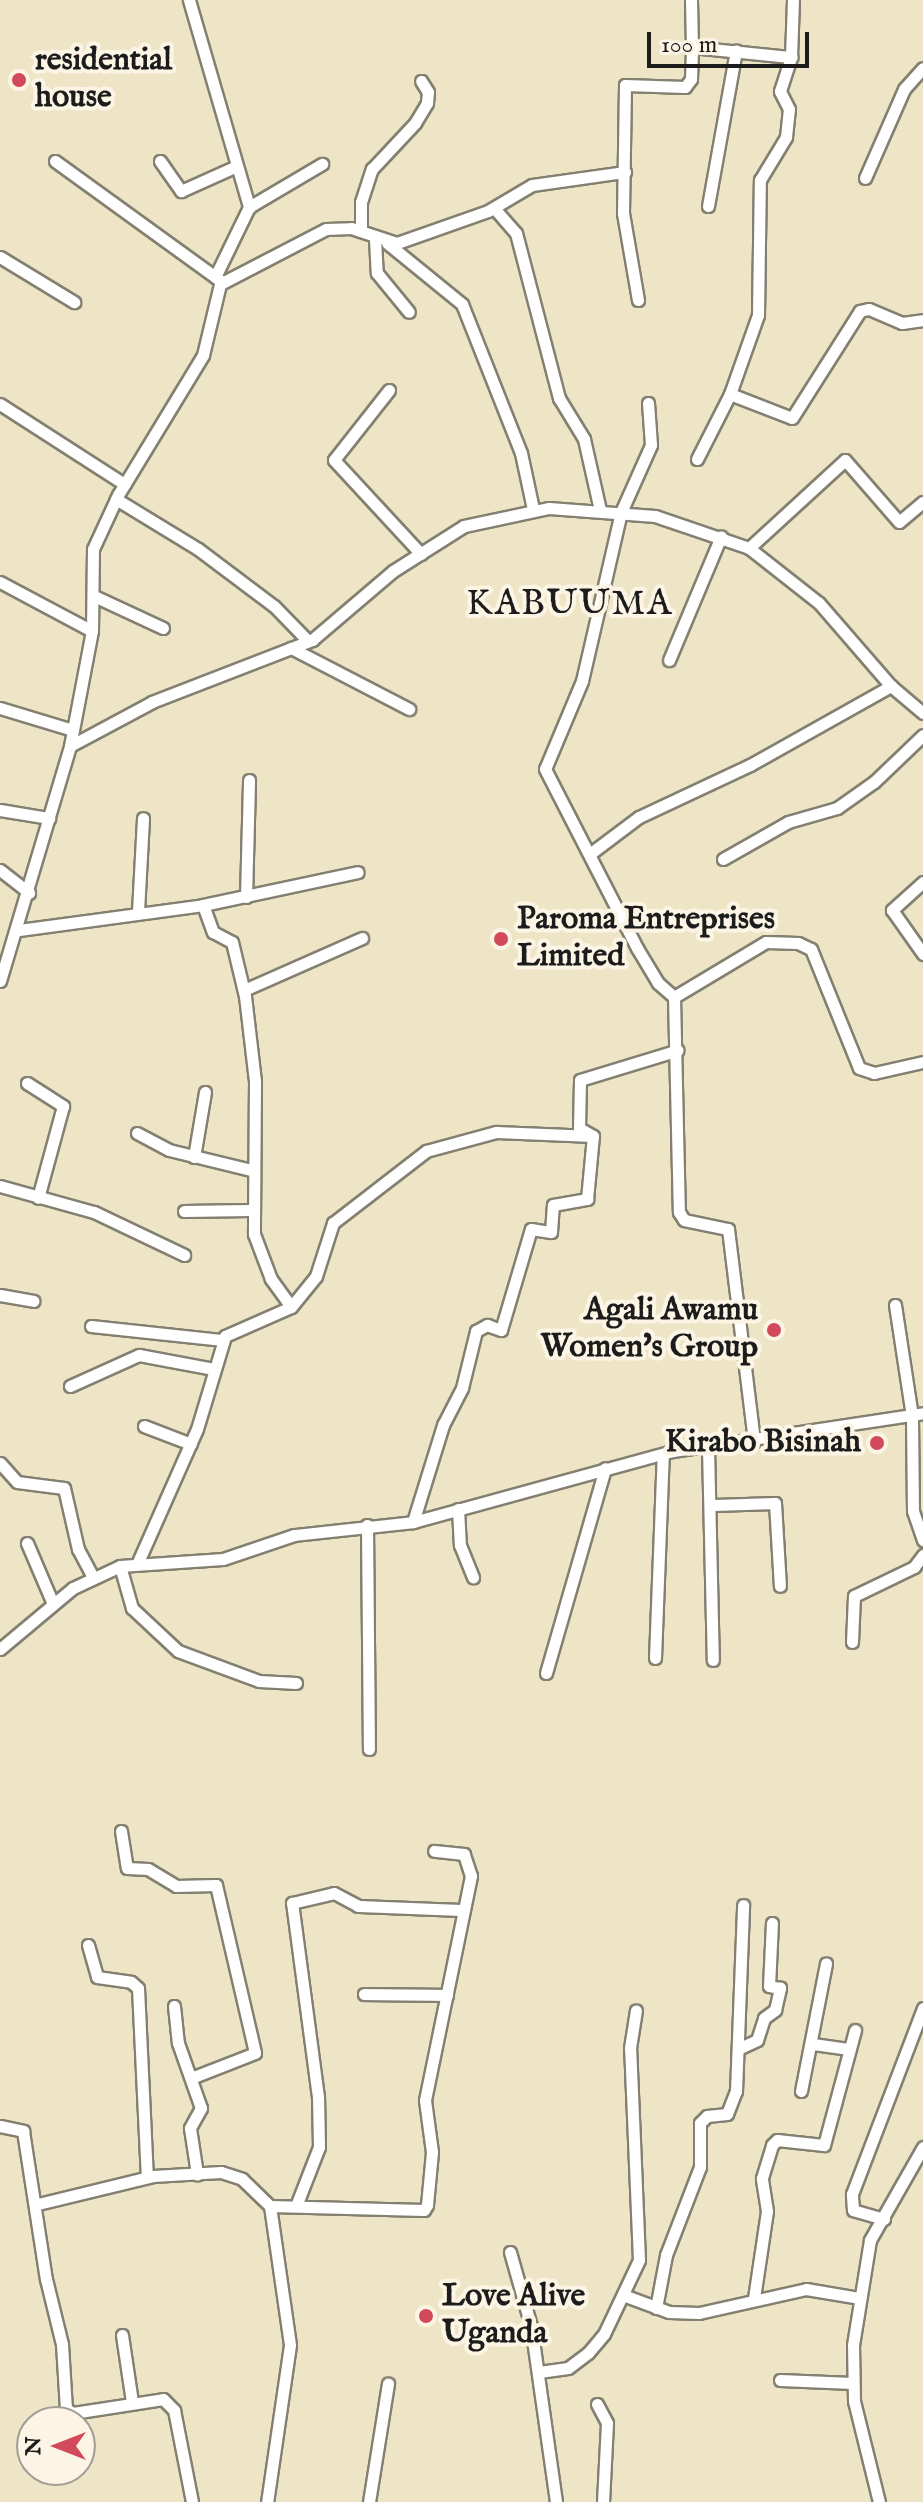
<!DOCTYPE html>
<html>
<head>
<meta charset="utf-8">
<style>
  body { margin:0 }
  #map { position:relative; width:923px; height:2502px; overflow:hidden; background:#ede5c6; font-family:"IM FELL English",serif }
  div>[style] { position:absolute }
  [style*='--x'] { left:calc(var(--x)*1px); top:calc(var(--y)*1px); width:calc(var(--w)*1px); rotate:calc(var(--a)*1deg) }
  .roads { filter:drop-shadow(2px 0 #848071) drop-shadow(-2px 0 #848071) drop-shadow(0 2px #848071) drop-shadow(0 -2px #848071) }
  .street>* { height:11px; margin:-5.5px; padding:0 5.5px; transform-origin:5.5px; border-radius:5.5px; background:#fff }
  .dots>* { width:22px; height:22px; translate:-50% -50%; box-sizing:border-box; border:4px solid #fcf5e5; border-radius:50% }
  span { translate:-50% -50%; white-space:nowrap; text-align:center; line-height:1.15; -webkit-text-stroke:8px #fcf5e5; paint-order:stroke }
  .poi-label { font-size:32px; color:#1c1c1c; font-weight:700 }
  .left { translate:0 -50%; text-align:left }
  .right { translate:-100% -50%; text-align:right }
  .quarter-label { font-size:36px; color:#1c1c1c; letter-spacing:2px }
  .north { position:absolute; left:16px; top:2406px; width:80px; height:80px; box-sizing:border-box; background:#fcf5e5; border:2px solid #a29e95; border-radius:50%; rotate:270deg; font-size:22px; font-weight:700; line-height:32px; text-align:center; color:#1c1c1c }
  .north::after { content:''; display:block; margin:auto; width:28px; height:36px; background:#d1495b; clip-path:polygon(50% 0,100% 100%,50% 72%,0 100%) }
  .scale { position:absolute; left:647px; top:32px; width:162px; height:36px; box-sizing:border-box; border:4px solid #1c1c1c; border-top:0; padding-left:10px; font-size:24px; line-height:28px; white-space:nowrap; color:#1c1c1c; -webkit-text-stroke:6px #fcf5e5; paint-order:stroke }
</style>
</head>
<body>
<div id="map">
  <div class="roads">
    <div class="street">
      <div style="--x:189;--y:0;--w:216;--a:73.8"></div>
      <div style="--x:691;--y:0;--w:47;--a:88.8"></div>
      <div style="--x:55;--y:161;--w:206;--a:35.9"></div>
      <div style="--x:160;--y:161;--w:37;--a:55"></div>
      <div style="--x:181;--y:191;--w:61;--a:-24.1"></div>
      <div style="--x:865;--y:178;--w:97;--a:-66.3"></div>
      <div style="--x:904;--y:89;--w:28;--a:-48"></div>
      <div style="--x:708;--y:206;--w:158;--a:-79.8"></div>
      <div style="--x:494;--y:208;--w:33;--a:49"></div>
      <div style="--x:516;--y:233;--w:171;--a:75.4"></div>
      <div style="--x:559;--y:398;--w:48;--a:58.6"></div>
      <div style="--x:584;--y:439;--w:73;--a:77.3"></div>
      <div style="--x:361;--y:231;--w:29;--a:-90"></div>
      <div style="--x:361;--y:202;--w:35;--a:-72"></div>
      <div style="--x:372;--y:169;--w:63;--a:-46.9"></div>
      <div style="--x:415;--y:123;--w:23;--a:-59"></div>
      <div style="--x:427;--y:103;--w:11;--a:-85"></div>
      <div style="--x:428;--y:92;--w:13;--a:-122"></div>
      <div style="--x:375;--y:239;--w:34;--a:87"></div>
      <div style="--x:377;--y:273;--w:50;--a:50.6"></div>
      <div style="--x:387;--y:243;--w:97;--a:39.1"></div>
      <div style="--x:462;--y:304;--w:160;--a:68.4"></div>
      <div style="--x:521;--y:453;--w:57;--a:77.9"></div>
      <div style="--x:0;--y:257;--w:87;--a:31.3"></div>
      <div style="--x:215;--y:277;--w:78;--a:-64.1"></div>
      <div style="--x:249;--y:207;--w:85;--a:-30.5"></div>
      <div style="--x:638;--y:300;--w:88;--a:-99.8"></div>
      <div style="--x:623;--y:213;--w:128;--a:-89.1"></div>
      <div style="--x:625;--y:85;--w:60;--a:1.9"></div>
      <div style="--x:685;--y:87;--w:10;--a:-53"></div>
      <div style="--x:691;--y:79;--w:32;--a:-88"></div>
      <div style="--x:692;--y:47;--w:100;--a:5.8"></div>
      <div style="--x:389;--y:390;--w:89;--a:128.2"></div>
      <div style="--x:334;--y:460;--w:128;--a:47.2"></div>
      <div style="--x:730;--y:394;--w:66;--a:21.2"></div>
      <div style="--x:792;--y:418;--w:127;--a:-57.6"></div>
      <div style="--x:860;--y:311;--w:9;--a:-13"></div>
      <div style="--x:869;--y:309;--w:36;--a:23"></div>
      <div style="--x:902;--y:323;--w:21;--a:-8"></div>
      <div style="--x:648;--y:403;--w:42;--a:85.9"></div>
      <div style="--x:651;--y:445;--w:73;--a:114.1"></div>
      <div style="--x:621;--y:512;--w:173;--a:103"></div>
      <div style="--x:582;--y:681;--w:95;--a:112.8"></div>
      <div style="--x:545;--y:769;--w:201;--a:62.8"></div>
      <div style="--x:637;--y:948;--w:41;--a:59"></div>
      <div style="--x:658;--y:983;--w:21;--a:41"></div>
      <div style="--x:674;--y:997;--w:215;--a:88.7"></div>
      <div style="--x:679;--y:1212;--w:9;--a:58"></div>
      <div style="--x:684;--y:1220;--w:45;--a:11.6"></div>
      <div style="--x:728;--y:1229;--w:214;--a:83"></div>
      <div style="--x:0;--y:404;--w:148;--a:32.8"></div>
      <div style="--x:697;--y:459;--w:73;--a:-63.1"></div>
      <div style="--x:730;--y:394;--w:84;--a:-70.5"></div>
      <div style="--x:758;--y:315;--w:135;--a:-89.2"></div>
      <div style="--x:760;--y:180;--w:50;--a:-58.8"></div>
      <div style="--x:786;--y:137;--w:28;--a:-84"></div>
      <div style="--x:789;--y:109;--w:20;--a:-117"></div>
      <div style="--x:780;--y:91;--w:36;--a:-72"></div>
      <div style="--x:791;--y:57;--w:57;--a:-88"></div>
      <div style="--x:116;--y:499;--w:96;--a:31.4"></div>
      <div style="--x:198;--y:549;--w:95;--a:36.9"></div>
      <div style="--x:274;--y:606;--w:49;--a:45.8"></div>
      <div style="--x:749;--y:548;--w:130;--a:-42.5"></div>
      <div style="--x:845;--y:460;--w:82;--a:48.9"></div>
      <div style="--x:899;--y:522;--w:31;--a:-40"></div>
      <div style="--x:0;--y:582;--w:104;--a:28"></div>
      <div style="--x:94;--y:596;--w:76;--a:24.9"></div>
      <div style="--x:291;--y:648;--w:133;--a:27.3"></div>
      <div style="--x:669;--y:660;--w:134;--a:-67.2"></div>
      <div style="--x:0;--y:708;--w:76;--a:16.8"></div>
      <div style="--x:70;--y:746;--w:93;--a:-28.2"></div>
      <div style="--x:152;--y:702;--w:172;--a:-21.2"></div>
      <div style="--x:312;--y:640;--w:106;--a:-40.4"></div>
      <div style="--x:393;--y:571;--w:84;--a:-32.4"></div>
      <div style="--x:464;--y:526;--w:87;--a:-12"></div>
      <div style="--x:549;--y:508;--w:106;--a:4.3"></div>
      <div style="--x:655;--y:516;--w:99;--a:18.8"></div>
      <div style="--x:749;--y:548;--w:89;--a:38.2"></div>
      <div style="--x:819;--y:603;--w:110;--a:49.1"></div>
      <div style="--x:891;--y:686;--w:42;--a:40.2"></div>
      <div style="--x:0;--y:810;--w:50;--a:9.3"></div>
      <div style="--x:591;--y:853;--w:60;--a:-36.9"></div>
      <div style="--x:639;--y:817;--w:123;--a:-25.1"></div>
      <div style="--x:750;--y:765;--w:162;--a:-29.3"></div>
      <div style="--x:723;--y:859;--w:75;--a:-29.6"></div>
      <div style="--x:788;--y:822;--w:51;--a:-15.9"></div>
      <div style="--x:837;--y:808;--w:45;--a:-35.1"></div>
      <div style="--x:874;--y:782;--w:68;--a:-43.8"></div>
      <div style="--x:0;--y:870;--w:37;--a:38"></div>
      <div style="--x:923;--y:882;--w:42;--a:137.9"></div>
      <div style="--x:892;--y:910;--w:54;--a:54.8"></div>
      <div style="--x:246;--y:897;--w:117;--a:-88.5"></div>
      <div style="--x:203;--y:905;--w:29;--a:70"></div>
      <div style="--x:213;--y:932;--w:21;--a:28"></div>
      <div style="--x:232;--y:942;--w:56;--a:76.5"></div>
      <div style="--x:245;--y:996;--w:86;--a:83.3"></div>
      <div style="--x:255;--y:1081;--w:153;--a:90.4"></div>
      <div style="--x:254;--y:1234;--w:48;--a:69.3"></div>
      <div style="--x:271;--y:1279;--w:34;--a:54"></div>
      <div style="--x:138;--y:911;--w:93;--a:-86.9"></div>
      <div style="--x:19;--y:930;--w:186;--a:-7.7"></div>
      <div style="--x:203;--y:905;--w:158;--a:-12"></div>
      <div style="--x:0;--y:981;--w:245;--a:-73.4"></div>
      <div style="--x:70;--y:746;--w:117;--a:-79.2"></div>
      <div style="--x:92;--y:631;--w:82;--a:-89.3"></div>
      <div style="--x:93;--y:549;--w:60;--a:-65.2"></div>
      <div style="--x:118;--y:495;--w:164;--a:-58.7"></div>
      <div style="--x:203;--y:355;--w:73;--a:-76.5"></div>
      <div style="--x:220;--y:284;--w:119;--a:-27.4"></div>
      <div style="--x:326;--y:229;--w:25;--a:-2"></div>
      <div style="--x:351;--y:228;--w:48;--a:18.1"></div>
      <div style="--x:397;--y:243;--w:96;--a:-19.4"></div>
      <div style="--x:488;--y:211;--w:51;--a:-30.6"></div>
      <div style="--x:532;--y:185;--w:94;--a:-8"></div>
      <div style="--x:244;--y:990;--w:129;--a:-23.8"></div>
      <div style="--x:674;--y:997;--w:107;--a:-30.9"></div>
      <div style="--x:766;--y:942;--w:32;--a:2"></div>
      <div style="--x:798;--y:943;--w:14;--a:25"></div>
      <div style="--x:811;--y:949;--w:128;--a:68"></div>
      <div style="--x:859;--y:1068;--w:16;--a:18"></div>
      <div style="--x:874;--y:1073;--w:50;--a:-12.7"></div>
      <div style="--x:27;--y:1083;--w:43;--a:32.6"></div>
      <div style="--x:63;--y:1106;--w:95;--a:105.2"></div>
      <div style="--x:137;--y:1133;--w:36;--a:28"></div>
      <div style="--x:169;--y:1150;--w:84;--a:13.7"></div>
      <div style="--x:194;--y:1157;--w:66;--a:-80.4"></div>
      <div style="--x:0;--y:1186;--w:98;--a:15.5"></div>
      <div style="--x:94;--y:1212;--w:100;--a:25.5"></div>
      <div style="--x:184;--y:1211;--w:66;--a:-0.9"></div>
      <div style="--x:0;--y:1295;--w:34;--a:10"></div>
      <div style="--x:895;--y:1305;--w:112;--a:81.3"></div>
      <div style="--x:912;--y:1416;--w:95;--a:89.4"></div>
      <div style="--x:913;--y:1511;--w:31;--a:71"></div>
      <div style="--x:91;--y:1326;--w:133;--a:6.1"></div>
      <div style="--x:70;--y:1386;--w:76;--a:-24.2"></div>
      <div style="--x:139;--y:1355;--w:76;--a:10.6"></div>
      <div style="--x:144;--y:1426;--w:50;--a:21"></div>
      <div style="--x:708;--y:1447;--w:213;--a:88.7"></div>
      <div style="--x:0;--y:1463;--w:25;--a:48"></div>
      <div style="--x:17;--y:1482;--w:47;--a:7.3"></div>
      <div style="--x:64;--y:1488;--w:63;--a:77.1"></div>
      <div style="--x:78;--y:1549;--w:32;--a:62"></div>
      <div style="--x:714;--y:1505;--w:61;--a:-1.9"></div>
      <div style="--x:775;--y:1503;--w:83;--a:86.6"></div>
      <div style="--x:458;--y:1509;--w:36;--a:87"></div>
      <div style="--x:460;--y:1545;--w:35;--a:68"></div>
      <div style="--x:413;--y:1522;--w:102;--a:-72.8"></div>
      <div style="--x:443;--y:1425;--w:42;--a:-62.8"></div>
      <div style="--x:462;--y:1388;--w:59;--a:-76.2"></div>
      <div style="--x:476;--y:1331;--w:13;--a:-29"></div>
      <div style="--x:487;--y:1325;--w:15;--a:20"></div>
      <div style="--x:501;--y:1330;--w:105;--a:-73.5"></div>
      <div style="--x:531;--y:1229;--w:20;--a:9"></div>
      <div style="--x:551;--y:1232;--w:27;--a:-86"></div>
      <div style="--x:553;--y:1205;--w:35;--a:-10"></div>
      <div style="--x:587;--y:1199;--w:63;--a:-84.6"></div>
      <div style="--x:367;--y:1525;--w:224;--a:89.5"></div>
      <div style="--x:27;--y:1543;--w:66;--a:66.9"></div>
      <div style="--x:138;--y:1562;--w:145;--a:-66.1"></div>
      <div style="--x:197;--y:1429;--w:97;--a:-73.2"></div>
      <div style="--x:225;--y:1336;--w:72;--a:-23.7"></div>
      <div style="--x:291;--y:1307;--w:40;--a:-51"></div>
      <div style="--x:316;--y:1276;--w:56;--a:-72.2"></div>
      <div style="--x:333;--y:1223;--w:118;--a:-37.7"></div>
      <div style="--x:426;--y:1151;--w:73;--a:-15.2"></div>
      <div style="--x:496;--y:1132;--w:97;--a:2.4"></div>
      <div style="--x:593;--y:1136;--w:16;--a:-150"></div>
      <div style="--x:579;--y:1128;--w:48;--a:-88.8"></div>
      <div style="--x:580;--y:1080;--w:102;--a:-17"></div>
      <div style="--x:120;--y:1566;--w:44;--a:74.1"></div>
      <div style="--x:132;--y:1608;--w:63;--a:43.1"></div>
      <div style="--x:178;--y:1651;--w:86;--a:20.3"></div>
      <div style="--x:259;--y:1681;--w:37;--a:3"></div>
      <div style="--x:852;--y:1642;--w:46;--a:-87.5"></div>
      <div style="--x:854;--y:1596;--w:67;--a:-25.8"></div>
      <div style="--x:914;--y:1567;--w:15;--a:-53"></div>
      <div style="--x:0;--y:1649;--w:95;--a:-39.9"></div>
      <div style="--x:73;--y:1588;--w:52;--a:-25.1"></div>
      <div style="--x:120;--y:1566;--w:103;--a:-3.9"></div>
      <div style="--x:223;--y:1559;--w:75;--a:-18.7"></div>
      <div style="--x:294;--y:1535;--w:120;--a:-6.2"></div>
      <div style="--x:413;--y:1522;--w:270;--a:-15.3"></div>
      <div style="--x:673;--y:1451;--w:253;--a:-8.6"></div>
      <div style="--x:655;--y:1658;--w:204;--a:-87.8"></div>
      <div style="--x:546;--y:1673;--w:213;--a:-73.9"></div>
      <div style="--x:121;--y:1831;--w:37;--a:81"></div>
      <div style="--x:127;--y:1868;--w:21;--a:3"></div>
      <div style="--x:148;--y:1869;--w:33;--a:31"></div>
      <div style="--x:176;--y:1886;--w:40;--a:-1.4"></div>
      <div style="--x:216;--y:1885;--w:172;--a:76.9"></div>
      <div style="--x:255;--y:2053;--w:69;--a:158.7"></div>
      <div style="--x:88;--y:1945;--w:33;--a:74"></div>
      <div style="--x:97;--y:1977;--w:34;--a:8"></div>
      <div style="--x:131;--y:1982;--w:9;--a:41"></div>
      <div style="--x:138;--y:1988;--w:189;--a:87.3"></div>
      <div style="--x:364;--y:1994;--w:83;--a:0.7"></div>
      <div style="--x:174;--y:2006;--w:37;--a:84"></div>
      <div style="--x:178;--y:2043;--w:69;--a:70.5"></div>
      <div style="--x:201;--y:2108;--w:23;--a:119"></div>
      <div style="--x:190;--y:2128;--w:47;--a:81.3"></div>
      <div style="--x:813;--y:2044;--w:37;--a:8"></div>
      <div style="--x:740;--y:2048;--w:19;--a:-25"></div>
      <div style="--x:757;--y:2040;--w:23;--a:-72"></div>
      <div style="--x:764;--y:2018;--w:14;--a:-36"></div>
      <div style="--x:775;--y:2010;--w:23;--a:-77"></div>
      <div style="--x:780;--y:1988;--w:11;--a:-170"></div>
      <div style="--x:769;--y:1986;--w:63;--a:-87.3"></div>
      <div style="--x:801;--y:2091;--w:130;--a:-78.9"></div>
      <div style="--x:0;--y:2126;--w:24;--a:12"></div>
      <div style="--x:23;--y:2131;--w:150;--a:81.2"></div>
      <div style="--x:46;--y:2279;--w:67;--a:76.2"></div>
      <div style="--x:62;--y:2344;--w:65;--a:86.5"></div>
      <div style="--x:66;--y:2409;--w:8;--a:30"></div>
      <div style="--x:73;--y:2413;--w:91;--a:-8.8"></div>
      <div style="--x:163;--y:2399;--w:16;--a:45"></div>
      <div style="--x:174;--y:2410;--w:94;--a:78.9"></div>
      <div style="--x:38;--y:2204;--w:118;--a:-13.7"></div>
      <div style="--x:153;--y:2176;--w:68;--a:-3.4"></div>
      <div style="--x:221;--y:2172;--w:22;--a:18"></div>
      <div style="--x:242;--y:2179;--w:39;--a:44"></div>
      <div style="--x:270;--y:2206;--w:140;--a:81.8"></div>
      <div style="--x:290;--y:2345;--w:159;--a:98.3"></div>
      <div style="--x:270;--y:2206;--w:154;--a:1.5"></div>
      <div style="--x:424;--y:2210;--w:6;--a:-59"></div>
      <div style="--x:427;--y:2205;--w:53;--a:-84.6"></div>
      <div style="--x:432;--y:2152;--w:52;--a:-97.7"></div>
      <div style="--x:425;--y:2100;--w:229;--a:-78.4"></div>
      <div style="--x:471;--y:1876;--w:23;--a:-108"></div>
      <div style="--x:464;--y:1854;--w:30;--a:-174"></div>
      <div style="--x:296;--y:2206;--w:63;--a:-68.7"></div>
      <div style="--x:319;--y:2147;--w:50;--a:-91.1"></div>
      <div style="--x:318;--y:2097;--w:196;--a:-97.6"></div>
      <div style="--x:292;--y:1903;--w:43;--a:-13.4"></div>
      <div style="--x:334;--y:1893;--w:27;--a:28"></div>
      <div style="--x:358;--y:1906;--w:104;--a:2.2"></div>
      <div style="--x:884;--y:2219;--w:32;--a:-164"></div>
      <div style="--x:853;--y:2210;--w:16;--a:-94"></div>
      <div style="--x:852;--y:2194;--w:199;--a:-69.1"></div>
      <div style="--x:510;--y:2252;--w:77;--a:74.2"></div>
      <div style="--x:531;--y:2326;--w:178;--a:81.9"></div>
      <div style="--x:623;--y:2295;--w:49;--a:20.3"></div>
      <div style="--x:669;--y:2312;--w:30;--a:2"></div>
      <div style="--x:699;--y:2313;--w:110;--a:-12.6"></div>
      <div style="--x:806;--y:2289;--w:55;--a:9.5"></div>
      <div style="--x:754;--y:2298;--w:88;--a:-81.5"></div>
      <div style="--x:767;--y:2211;--w:33;--a:-99"></div>
      <div style="--x:762;--y:2178;--w:34;--a:-73"></div>
      <div style="--x:772;--y:2145;--w:7;--a:-45"></div>
      <div style="--x:777;--y:2140;--w:47;--a:6.1"></div>
      <div style="--x:824;--y:2145;--w:119;--a:-74.9"></div>
      <div style="--x:656;--y:2308;--w:54;--a:-79.3"></div>
      <div style="--x:666;--y:2255;--w:94;--a:-68.9"></div>
      <div style="--x:700;--y:2167;--w:44;--a:-90"></div>
      <div style="--x:700;--y:2123;--w:10;--a:-45"></div>
      <div style="--x:707;--y:2116;--w:20;--a:-6"></div>
      <div style="--x:727;--y:2114;--w:25;--a:-69"></div>
      <div style="--x:736;--y:2091;--w:186;--a:-87.8"></div>
      <div style="--x:122;--y:2335;--w:68;--a:81.5"></div>
      <div style="--x:539;--y:2372;--w:29;--a:-8"></div>
      <div style="--x:568;--y:2368;--w:25;--a:-37"></div>
      <div style="--x:588;--y:2353;--w:25;--a:-50"></div>
      <div style="--x:604;--y:2334;--w:82;--a:-64.7"></div>
      <div style="--x:639;--y:2260;--w:212;--a:-92.4"></div>
      <div style="--x:630;--y:2048;--w:38;--a:-81"></div>
      <div style="--x:780;--y:2380;--w:72;--a:2.4"></div>
      <div style="--x:597;--y:2404;--w:21;--a:62"></div>
      <div style="--x:607;--y:2423;--w:79;--a:92.9"></div>
      <div style="--x:369;--y:2502;--w:120;--a:-80.9"></div>
      <div style="--x:879;--y:2502;--w:104;--a:-103.9"></div>
      <div style="--x:854;--y:2401;--w:56;--a:-91"></div>
      <div style="--x:853;--y:2345;--w:106;--a:-80.8"></div>
      <div style="--x:870;--y:2240;--w:107;--a:-60.3"></div>
    </div>
  </div>
  <div class="dots">
    <div style="left:19px;top:80px;background:#d1495b"></div>
    <div style="left:501px;top:939px;background:#d1495b"></div>
    <div style="left:774px;top:1330px;background:#d1495b"></div>
    <div style="left:877px;top:1443px;background:#d1495b"></div>
    <div style="left:426px;top:2316px;background:#d1495b"></div>
  </div>
  <div class="poi-label">
    <span class="left" style="left:35px;top:80px">residential<br>house</span>
    <span class="left" style="left:517px;top:939px">Paroma Entreprises<br>Limited</span>
    <span class="right" style="left:758px;top:1330px">Agali Awamu<br>Women's Group</span>
    <span class="right" style="left:861px;top:1443px">Kirabo Bisinah</span>
    <span class="left" style="left:442px;top:2316px">Love Alive<br>Uganda</span>
  </div>
  <div class="quarter-label">
    <span style="left:570px;top:605px">KABUUMA</span>
  </div>
  <div class="north">N</div>
  <div class="scale">100 m</div>
</div>
</body>
</html>
